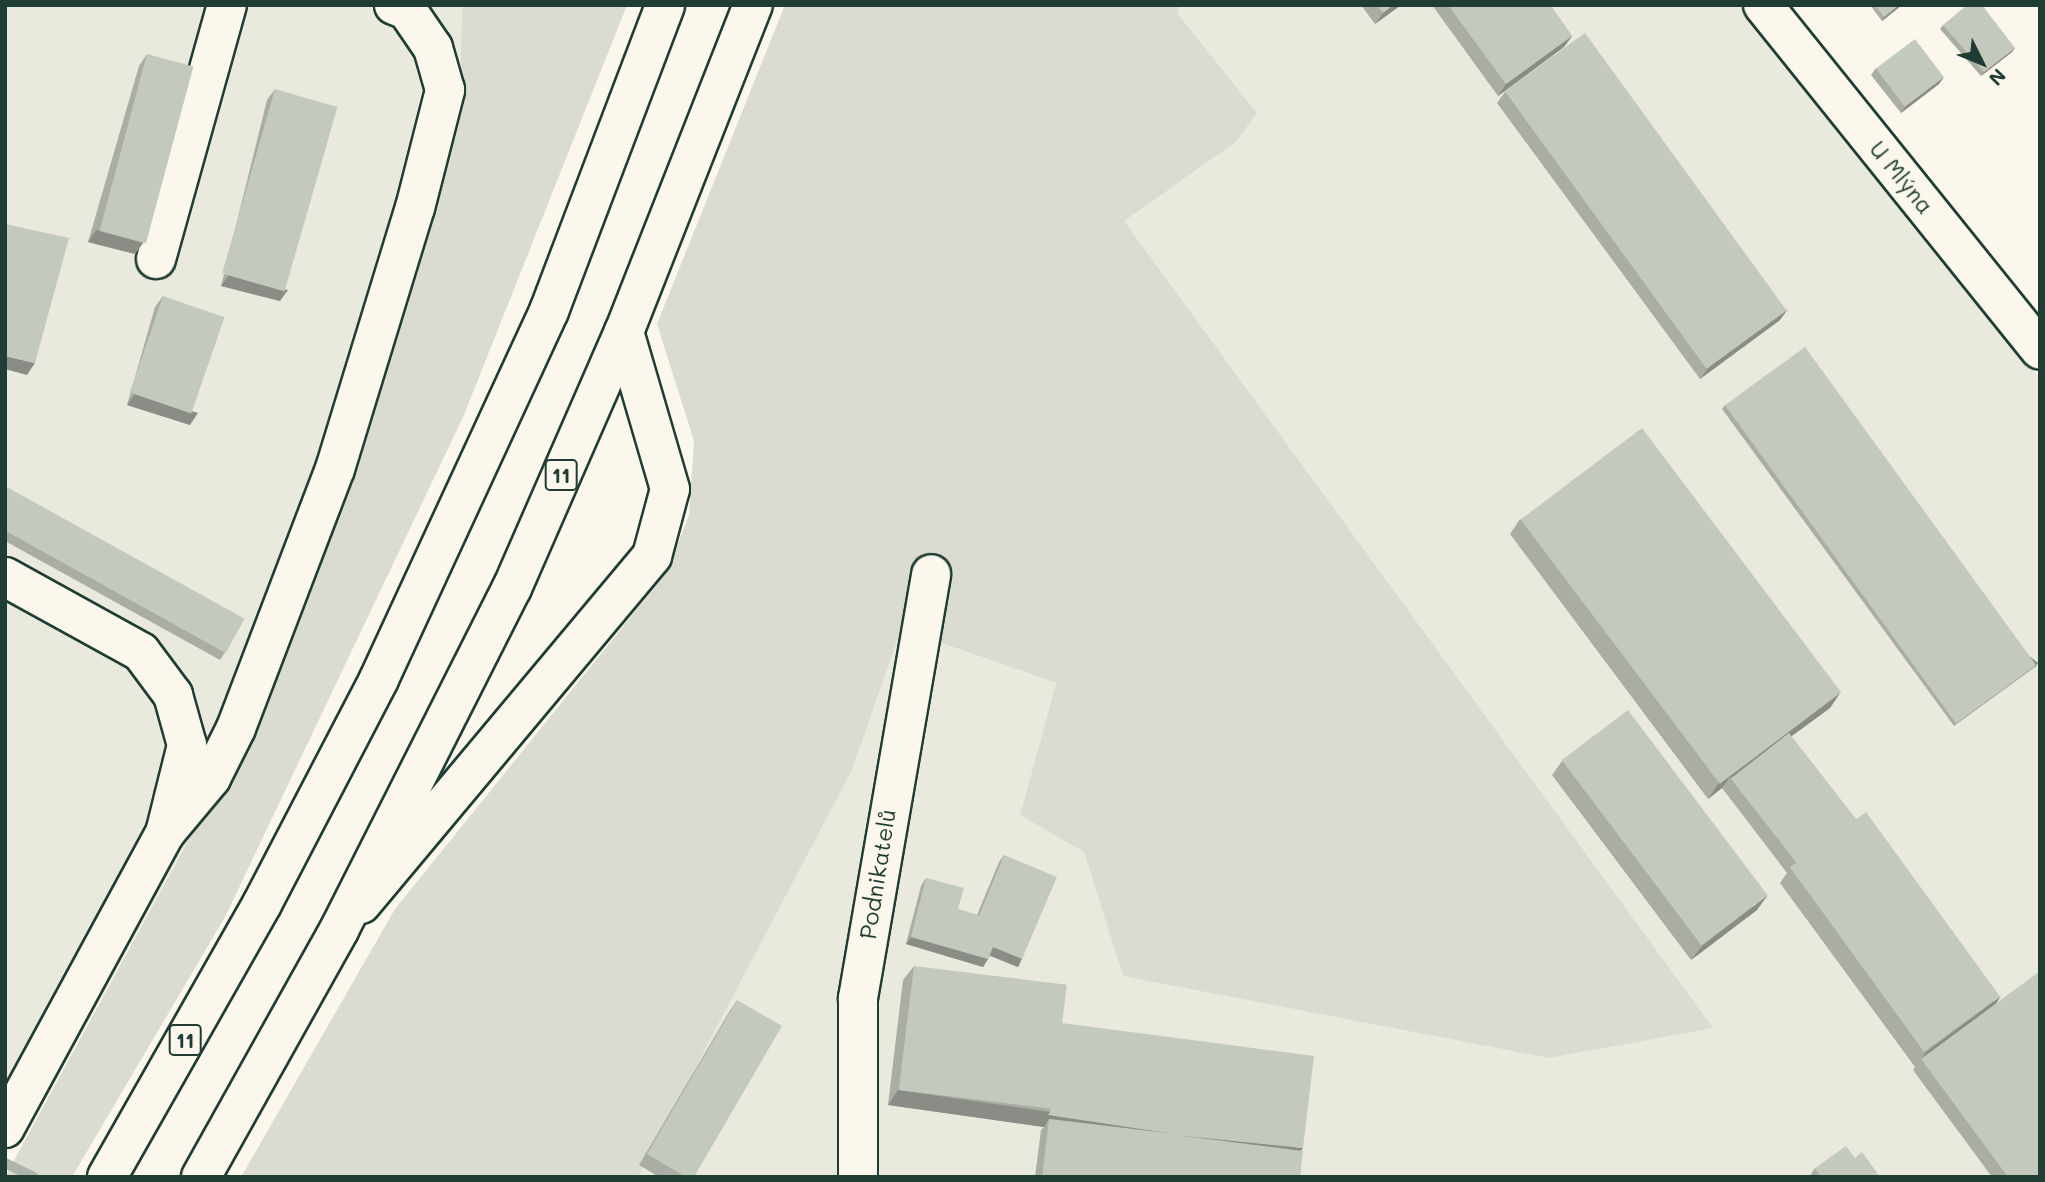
<!DOCTYPE html>
<html>
<head>
<meta charset="utf-8">
<style>
  body { margin:0 }
  #map { position:relative; width:2045px; height:1182px; overflow:hidden; background:#fbf7ec; font-family:Mali,sans-serif }
  div>[style] { position:absolute }
  [style*='--x'] { left:calc(var(--x)*1px); top:calc(var(--y)*1px); width:calc(var(--w)*1px); rotate:calc(var(--a)*1deg) }
  .built>* { inset:0; background:#eae9de }
  .green>* { inset:0; background:#dbdcd1 }
  .stream>* { height:10px; margin:-5px; padding:0 5px; transform-origin:5px; border-radius:5px; background:#adb4aa }
  .roads { filter:drop-shadow(2px 0 #1f3d34) drop-shadow(-2px 0 #1f3d34) drop-shadow(0 2px #1f3d34) drop-shadow(0 -2px #1f3d34) }
  .minor>* { height:38px; margin:-19px; padding:0 19px; transform-origin:19px; border-radius:19px; background:#fbf7ec }
  .highway>* { height:38px; margin:-19px; padding:0 19px; transform-origin:19px; border-radius:19px; background:#fbf7ec }
  .wall>* { inset:0; background:#a9ada3 }
  .shaded-wall>* { inset:0; background:#898d85; transform-origin:0 0 }
  .building>* { inset:0; background:#c4c9be; transform-origin:0 0 }
  span { translate:-50% -50%; white-space:nowrap; text-align:center; line-height:1.15; -webkit-text-stroke:7px #fbf7ec; paint-order:stroke }
  .shield-label span { padding:2px 5px; background:#fbf7ec; border:2px solid; border-radius:5px; -webkit-text-stroke-width:0 }
  .shield-label { font-size:21px; color:#1f3d34; font-weight:700 }
  .street-label { font-size:23px; color:#1f3d34 }
  .frame { position:absolute; inset:0; border:7px solid #1f3d34; pointer-events:none }
  .north { position:absolute; left:1947px; top:28px; width:70px; height:70px; -webkit-text-stroke:5px #fbf7ec; paint-order:stroke; rotate:133deg; font-size:19px; font-weight:700; line-height:28px; text-align:center; color:#1f3d34 }
  .north::after { content:''; display:block; margin:auto; width:24px; height:32px; background:#1f3d34; clip-path:polygon(50% 0,100% 100%,50% 72%,0 100%) }
</style>
</head>
<body>
<div id="map">
  <div class="built">
    <div style="clip-path:polygon(5px 5px,462px 5px,460px 97px,251px 725px,37px 1115px,5px 1105px)"></div>
    <div style="clip-path:polygon(1180px 5px,1743px 5px,2040px 378px,2040px 1177px,638px 1177px,852px 770px,900px 629px,1056px 683px,1020px 815px,1084px 851px,1123px 976px,1712px 1028px,1123px 221px,1236px 142px,1257px 113px,1176px 13px)"></div>
  </div>
  <div class="green">
    <div style="clip-path:polygon(462px 5px,627px 5px,464px 415px,225px 917px,72px 1177px,5px 1177px,251px 725px,460px 97px)"></div>
    <div style="clip-path:polygon(785px 5px,1180px 5px,1177px 13px,1257px 113px,1236px 142px,1124px 221px,1713px 1028px,1549px 1058px,1123px 976px,1084px 852px,1020px 815px,1056px 683px,901px 629px,852px 770px,638px 1177px,241px 1177px,395px 909px,667px 572px,689px 515px,694px 441px,657px 324px)"></div>
  </div>
  <div class="stream">
    <div style="--x:5;--y:1163;--w:32;--a:26"></div>
  </div>
  <div class="roads">
    <div class="minor">
      <div style="--x:1763;--y:5;--w:442;--a:51.2"></div>
      <div style="--x:156;--y:259;--w:264;--a:-74.4"></div>
      <div style="--x:5;--y:577;--w:155;--a:28.9"></div>
      <div style="--x:141;--y:652;--w:54;--a:53.3"></div>
      <div style="--x:173;--y:695;--w:52;--a:74.4"></div>
      <div style="--x:187;--y:745;--w:91;--a:104"></div>
      <div style="--x:165;--y:833;--w:336;--a:118.5"></div>
      <div style="--x:165;--y:833;--w:72;--a:-50.1"></div>
      <div style="--x:211;--y:778;--w:56;--a:-63.4"></div>
      <div style="--x:236;--y:728;--w:277;--a:-69.1"></div>
      <div style="--x:335;--y:469;--w:273;--a:-73"></div>
      <div style="--x:415;--y:208;--w:122;--a:-75.7"></div>
      <div style="--x:445;--y:90;--w:44;--a:-105.9"></div>
      <div style="--x:433;--y:48;--w:46;--a:-124.4"></div>
      <div style="--x:407;--y:10;--w:14;--a:-159"></div>
      <div style="--x:361;--y:904;--w:454;--a:-50.1"></div>
      <div style="--x:652;--y:556;--w:69;--a:-75"></div>
      <div style="--x:670;--y:489;--w:164;--a:-106.3"></div>
      <div style="--x:858;--y:1177;--w:179;--a:-90"></div>
      <div style="--x:858;--y:998;--w:430;--a:-80.2"></div>
    </div>
    <div class="highway">
      <div style="--x:107;--y:1177;--w:314;--a:-60.4"></div>
      <div style="--x:262;--y:904;--w:254;--a:-62.5"></div>
      <div style="--x:379;--y:679;--w:405;--a:-65.2"></div>
      <div style="--x:549;--y:311;--w:327;--a:-69.2"></div>
      <div style="--x:201;--y:1177;--w:283;--a:-60.8"></div>
      <div style="--x:339;--y:930;--w:383;--a:-63.2"></div>
      <div style="--x:512;--y:588;--w:279;--a:-66.4"></div>
      <div style="--x:624;--y:332;--w:352;--a:-68.5"></div>
    </div>
  </div>
  <div class="wall">
    <div style="clip-path:polygon(1361px 5px,1401px 5px,1375px 24px)"></div>
    <div style="clip-path:polygon(1432px 5px,1550px 5px,1572px 36px,1564px 47px,1498px 96px)"></div>
    <div style="clip-path:polygon(1870px 5px,1902px 5px,1882px 21px)"></div>
    <div style="clip-path:polygon(1943px 25px,2015px 48px,2012px 52px,1981px 76px,1940px 29px)"></div>
    <div style="clip-path:polygon(147px 54px,143px 243px,135px 254px,88px 242px,139px 66px)"></div>
    <div style="clip-path:polygon(1876px 68px,1944px 77px,1939px 84px,1901px 113px,1871px 75px)"></div>
    <div style="clip-path:polygon(275px 89px,280px 301px,221px 286px,267px 100px)"></div>
    <div style="clip-path:polygon(1505px 92px,1780px 320px,1700px 379px,1497px 103px)"></div>
    <div style="clip-path:polygon(163px 296px,190px 425px,127px 405px,155px 307px)"></div>
    <div style="clip-path:polygon(1725px 405px,2038px 663px,2035px 667px,1954px 726px,1722px 409px)"></div>
    <div style="clip-path:polygon(5px 486px,227px 649px,220px 660px,5px 541px)"></div>
    <div style="clip-path:polygon(1520px 519px,1840px 693px,1830px 708px,1791px 736px,1996px 1003px,2040px 1177px,1992px 1177px,1913px 1070px,1915px 1067px,1780px 883px,1787px 873px,1722px 788px,1708px 799px,1510px 534px)"></div>
    <div style="clip-path:polygon(1562px 761px,1757px 910px,1691px 960px,1552px 775px)"></div>
    <div style="clip-path:polygon(1004px 855px,1022px 959px,1017px 967px,990px 956px,983px 967px,906px 944px,921px 886px,926px 878px,958px 909px,977px 915px,999px 862px)"></div>
    <div style="clip-path:polygon(914px 966px,1062px 1023px,1301px 1151px,1300px 1177px,1035px 1177px,1041px 1130px,1044px 1127px,888px 1105px,903px 980px)"></div>
    <div style="clip-path:polygon(737px 1000px,694px 1177px,659px 1177px,639px 1165px,729px 1012px)"></div>
    <div style="clip-path:polygon(1815px 1168px,1880px 1177px,1809px 1177px)"></div>
  </div>
  <div class="shaded-wall">
    <div style="clip-path:polygon(1393px 5px,1401px 5px,1375px 24px,1383px 13px)"></div>
    <div style="clip-path:polygon(1899px 5px,1902px 5px,1882px 21px,1884px 17px)"></div>
    <div style="clip-path:polygon(1572px 36px,1564px 47px,1498px 96px,1506px 84px)"></div>
    <div style="clip-path:polygon(2015px 48px,2012px 52px,1981px 76px,1984px 72px)"></div>
    <div style="clip-path:polygon(1944px 77px,1939px 84px,1901px 113px,1906px 106px)"></div>
    <div style="clip-path:polygon(96px 230px,143px 243px,135px 254px,88px 242px)"></div>
    <div style="clip-path:polygon(229px 275px,288px 290px,280px 301px,221px 286px)"></div>
    <div style="clip-path:polygon(1788px 309px,1780px 320px,1700px 379px,1708px 368px)"></div>
    <div style="clip-path:polygon(5px 356px,35px 363px,27px 375px,5px 369px)"></div>
    <div style="clip-path:polygon(135px 394px,198px 413px,190px 425px,127px 405px)"></div>
    <div style="left:2038px;top:663px;width:5px;height:100px;rotate:127deg"></div>
    <div style="clip-path:polygon(1840px 693px,1830px 708px,1732px 780px,1730px 777px,1722px 788px,1708px 799px,1718px 784px)"></div>
    <div style="clip-path:polygon(1768px 895px,1757px 910px,1691px 960px,1702px 946px)"></div>
    <div style="clip-path:polygon(911px 937px,988px 959px,983px 967px,906px 944px)"></div>
    <div style="left:993px;top:947px;width:31px;height:9px;rotate:22deg"></div>
    <div style="clip-path:polygon(2001px 996px,1991px 1011px,1921px 1059px,1926px 1052px)"></div>
    <div style="clip-path:polygon(898px 1090px,1050px 1112px,1174px 1134px,1049px 1119px,1044px 1127px,888px 1105px)"></div>
    <div style="clip-path:polygon(1176px 1135px,1303px 1148px,1295px 1159px)"></div>
  </div>
  <div class="building">
    <div style="clip-path:polygon(1377px 5px,1393px 5px,1383px 13px)"></div>
    <div style="clip-path:polygon(1448px 5px,1550px 5px,1572px 36px,1506px 84px)"></div>
    <div style="clip-path:polygon(1875px 5px,1899px 5px,1884px 17px)"></div>
    <div style="clip-path:polygon(1967px 5px,1982px 5px,2015px 48px,1984px 72px,1943px 25px)"></div>
    <div style="left:1585px;top:33px;width:343px;height:99px;rotate:54deg"></div>
    <div style="left:1915px;top:39px;width:48px;height:49px;rotate:53deg"></div>
    <div style="left:147px;top:54px;width:48px;height:183px;rotate:15deg"></div>
    <div style="left:275px;top:89px;width:65px;height:192px;rotate:16deg"></div>
    <div style="clip-path:polygon(5px 224px,69px 238px,35px 363px,5px 356px)"></div>
    <div style="left:163px;top:296px;width:65px;height:102px;rotate:19deg"></div>
    <div style="left:1805px;top:347px;width:393px;height:99px;rotate:54deg"></div>
    <div style="left:1642px;top:428px;width:331px;height:152px;rotate:53deg"></div>
    <div style="left:5px;top:486px;width:274px;height:39px;rotate:29deg"></div>
    <div style="left:1628px;top:710px;width:232px;height:83px;rotate:53deg"></div>
    <div style="left:1789px;top:733px;width:110px;height:74px;rotate:52deg"></div>
    <div style="left:1866px;top:812px;width:228px;height:94px;rotate:54deg"></div>
    <div style="clip-path:polygon(1004px 855px,1057px 877px,1022px 959px,993px 947px,988px 959px,911px 937px,926px 878px,964px 888px,958px 909px,979px 916px)"></div>
    <div style="left:914px;top:966px;width:154px;height:125px;rotate:7deg"></div>
    <div style="clip-path:polygon(2040px 971px,2040px 1177px,2008px 1177px,1921px 1059px)"></div>
    <div style="clip-path:polygon(737px 1000px,782px 1026px,694px 1177px,686px 1177px,647px 1154px)"></div>
    <div style="clip-path:polygon(1062px 1023px,1314px 1056px,1303px 1148px,1176px 1135px,1303px 1151px,1300px 1177px,1042px 1177px,1049px 1119px,1174px 1134px,1048px 1115px,1050px 1112px)"></div>
    <div style="clip-path:polygon(1846px 1146px,1855px 1158px,1862px 1152px,1880px 1177px,1821px 1177px,1815px 1168px)"></div>
  </div>
  <div class="shield-label">
    <span style="left:561px;top:475px">11</span>
    <span style="left:185px;top:1040px">11</span>
  </div>
  <div class="street-label">
    <span style="left:1902px;top:177px;rotate:51deg">U Mlýna</span>
    <span style="left:877px;top:874px;rotate:-81deg">Podnikatelů</span>
  </div>
  <div class="frame"></div>
  <div class="north">N</div>
</div>
</body>
</html>
